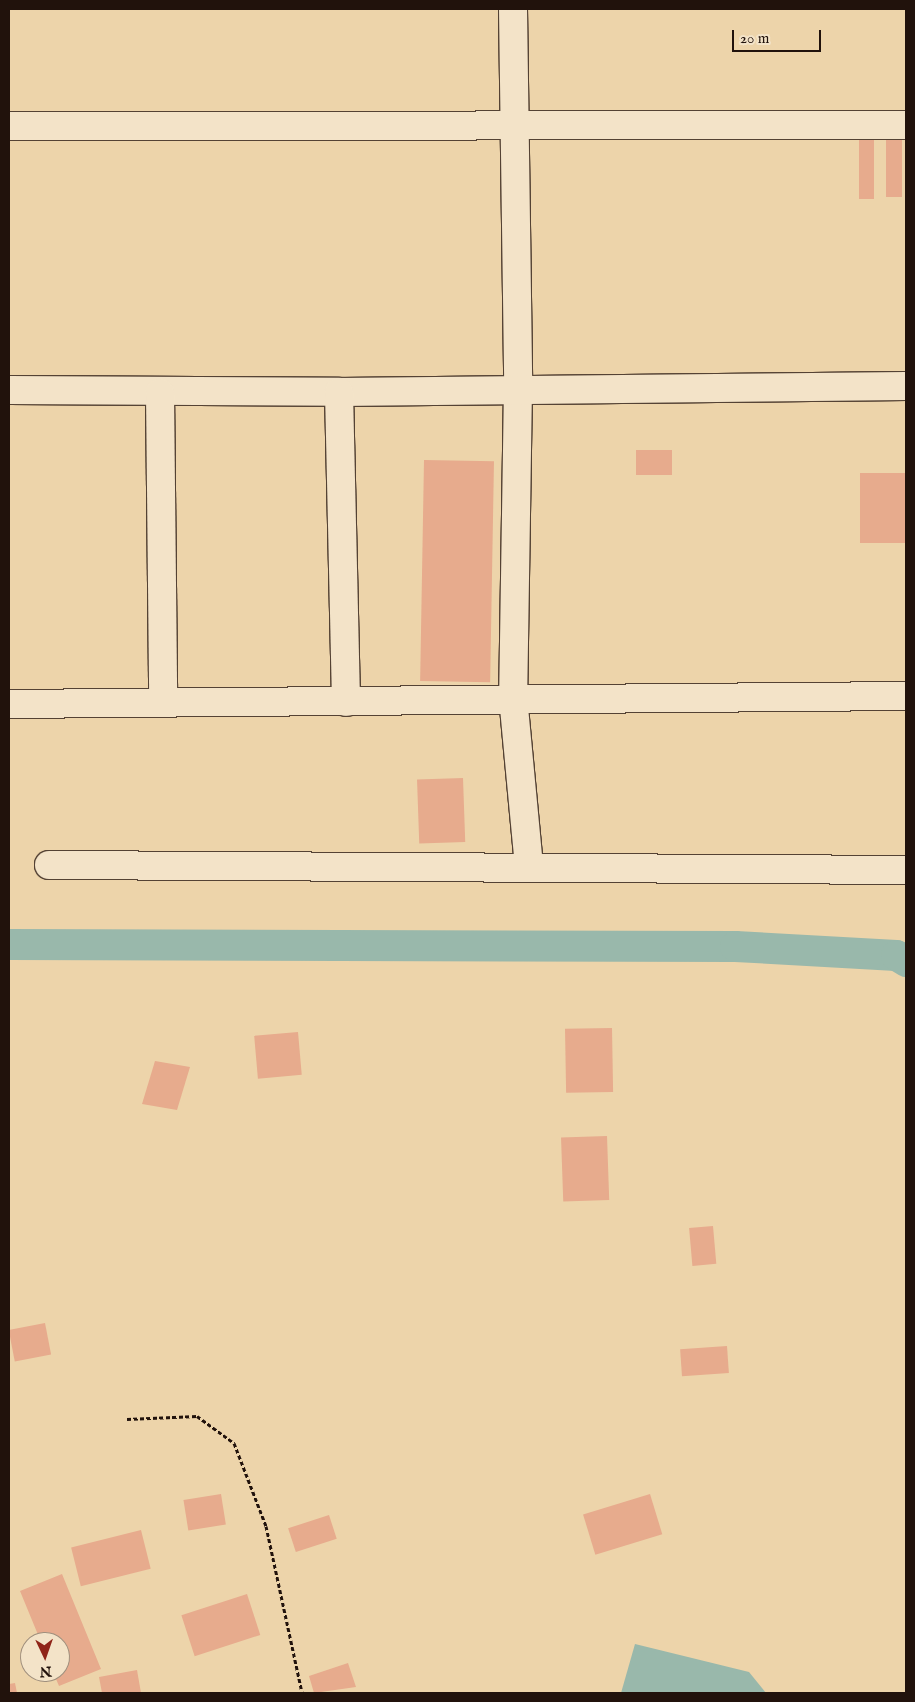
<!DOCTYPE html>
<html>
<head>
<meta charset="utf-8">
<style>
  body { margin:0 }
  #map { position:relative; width:915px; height:1702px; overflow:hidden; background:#edd4aa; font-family:"IM FELL English",serif }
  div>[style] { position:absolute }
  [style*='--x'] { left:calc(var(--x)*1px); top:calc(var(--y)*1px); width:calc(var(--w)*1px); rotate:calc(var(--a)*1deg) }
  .water>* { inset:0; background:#99b8ab }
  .canal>* { height:31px; margin:-15.5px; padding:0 15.5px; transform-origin:15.5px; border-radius:15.5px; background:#99b8ab }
  .building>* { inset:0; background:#e7ab8d; transform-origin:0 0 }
  .path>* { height:3px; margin-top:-1.5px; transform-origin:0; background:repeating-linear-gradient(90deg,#21120c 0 4px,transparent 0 6.5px) }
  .roads { filter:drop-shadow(1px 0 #544234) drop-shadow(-1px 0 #544234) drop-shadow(0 1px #544234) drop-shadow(0 -1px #544234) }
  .street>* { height:28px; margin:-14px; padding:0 14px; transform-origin:14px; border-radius:14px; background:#f3e3c8 }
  span { translate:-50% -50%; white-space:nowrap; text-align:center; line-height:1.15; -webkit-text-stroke:4.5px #f3e3c8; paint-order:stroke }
  .frame { position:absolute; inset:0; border:10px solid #21120c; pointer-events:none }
  .north { position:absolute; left:20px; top:1632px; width:50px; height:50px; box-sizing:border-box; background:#f3e3c8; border:1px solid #9f8f7d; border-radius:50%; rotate:177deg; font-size:14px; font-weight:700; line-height:20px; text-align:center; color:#21120c }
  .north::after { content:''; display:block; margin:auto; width:18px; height:22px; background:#8f2418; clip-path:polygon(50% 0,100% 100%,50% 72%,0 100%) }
  .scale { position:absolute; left:732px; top:30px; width:89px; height:22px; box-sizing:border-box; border:2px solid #21120c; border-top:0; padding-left:6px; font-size:15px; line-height:18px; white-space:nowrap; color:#21120c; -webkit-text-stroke:4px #f3e3c8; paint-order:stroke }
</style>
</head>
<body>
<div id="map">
  <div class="water">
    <div style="clip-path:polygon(635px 1644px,749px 1672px,766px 1693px,621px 1693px)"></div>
  </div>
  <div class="canal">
    <div style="--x:9;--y:944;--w:726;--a:0.16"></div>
    <div style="--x:735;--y:946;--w:161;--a:3.2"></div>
    <div style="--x:896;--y:955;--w:12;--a:31"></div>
  </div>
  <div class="building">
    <div style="left:859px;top:133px;width:15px;height:66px"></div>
    <div style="left:886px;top:134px;width:16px;height:63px"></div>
    <div style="left:636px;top:450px;width:36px;height:25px"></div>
    <div style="left:424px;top:460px;width:70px;height:221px;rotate:1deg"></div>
    <div style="left:860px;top:473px;width:46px;height:70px"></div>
    <div style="left:463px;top:778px;width:64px;height:46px;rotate:88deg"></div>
    <div style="left:612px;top:1028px;width:64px;height:47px;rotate:89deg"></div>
    <div style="left:298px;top:1032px;width:43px;height:44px;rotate:85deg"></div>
    <div style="clip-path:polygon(155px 1061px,190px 1067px,177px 1110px,142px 1104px)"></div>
    <div style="left:607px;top:1136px;width:64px;height:46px;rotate:88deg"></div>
    <div style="left:713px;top:1226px;width:38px;height:24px;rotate:85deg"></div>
    <div style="left:45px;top:1323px;width:32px;height:37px;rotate:79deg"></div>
    <div style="left:727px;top:1346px;width:27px;height:47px;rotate:86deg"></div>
    <div style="left:221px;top:1494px;width:31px;height:38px;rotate:81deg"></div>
    <div style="left:650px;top:1494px;width:42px;height:70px;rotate:73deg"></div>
    <div style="left:329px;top:1515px;width:25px;height:43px;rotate:72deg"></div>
    <div style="left:141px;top:1530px;width:40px;height:72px;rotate:76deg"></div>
    <div style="clip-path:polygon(62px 1574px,101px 1669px,59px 1686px,53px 1672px,60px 1672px,60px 1642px,41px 1642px,20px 1591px)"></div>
    <div style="left:247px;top:1594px;width:43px;height:69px;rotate:72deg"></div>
    <div style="clip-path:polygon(348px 1663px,356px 1687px,314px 1693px,309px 1676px)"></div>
    <div style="clip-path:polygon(137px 1670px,141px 1693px,102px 1693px,99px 1677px)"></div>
    <div style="clip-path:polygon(15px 1683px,17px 1693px,9px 1693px,9px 1684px)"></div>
  </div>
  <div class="path">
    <div style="--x:127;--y:1419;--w:70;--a:-2.5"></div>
    <div style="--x:197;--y:1416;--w:46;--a:36.1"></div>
    <div style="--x:234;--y:1443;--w:89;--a:68.9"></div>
    <div style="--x:266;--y:1526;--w:171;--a:77.8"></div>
  </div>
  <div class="roads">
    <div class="street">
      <div style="--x:513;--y:9;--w:378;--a:89.2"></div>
      <div style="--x:518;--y:387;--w:310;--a:90.9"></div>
      <div style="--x:513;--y:697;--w:169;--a:84.6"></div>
      <div style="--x:9;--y:126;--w:897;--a:-0.06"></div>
      <div style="--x:9;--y:390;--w:330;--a:0.3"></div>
      <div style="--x:339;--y:392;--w:567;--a:-0.61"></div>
      <div style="--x:339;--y:392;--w:310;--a:88.7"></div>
      <div style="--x:160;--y:393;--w:309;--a:89.4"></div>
      <div style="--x:9;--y:704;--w:897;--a:-0.51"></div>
      <div style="--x:49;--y:865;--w:857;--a:0.33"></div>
    </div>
  </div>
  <div class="frame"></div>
  <div class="north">N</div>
  <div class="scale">20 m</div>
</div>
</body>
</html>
